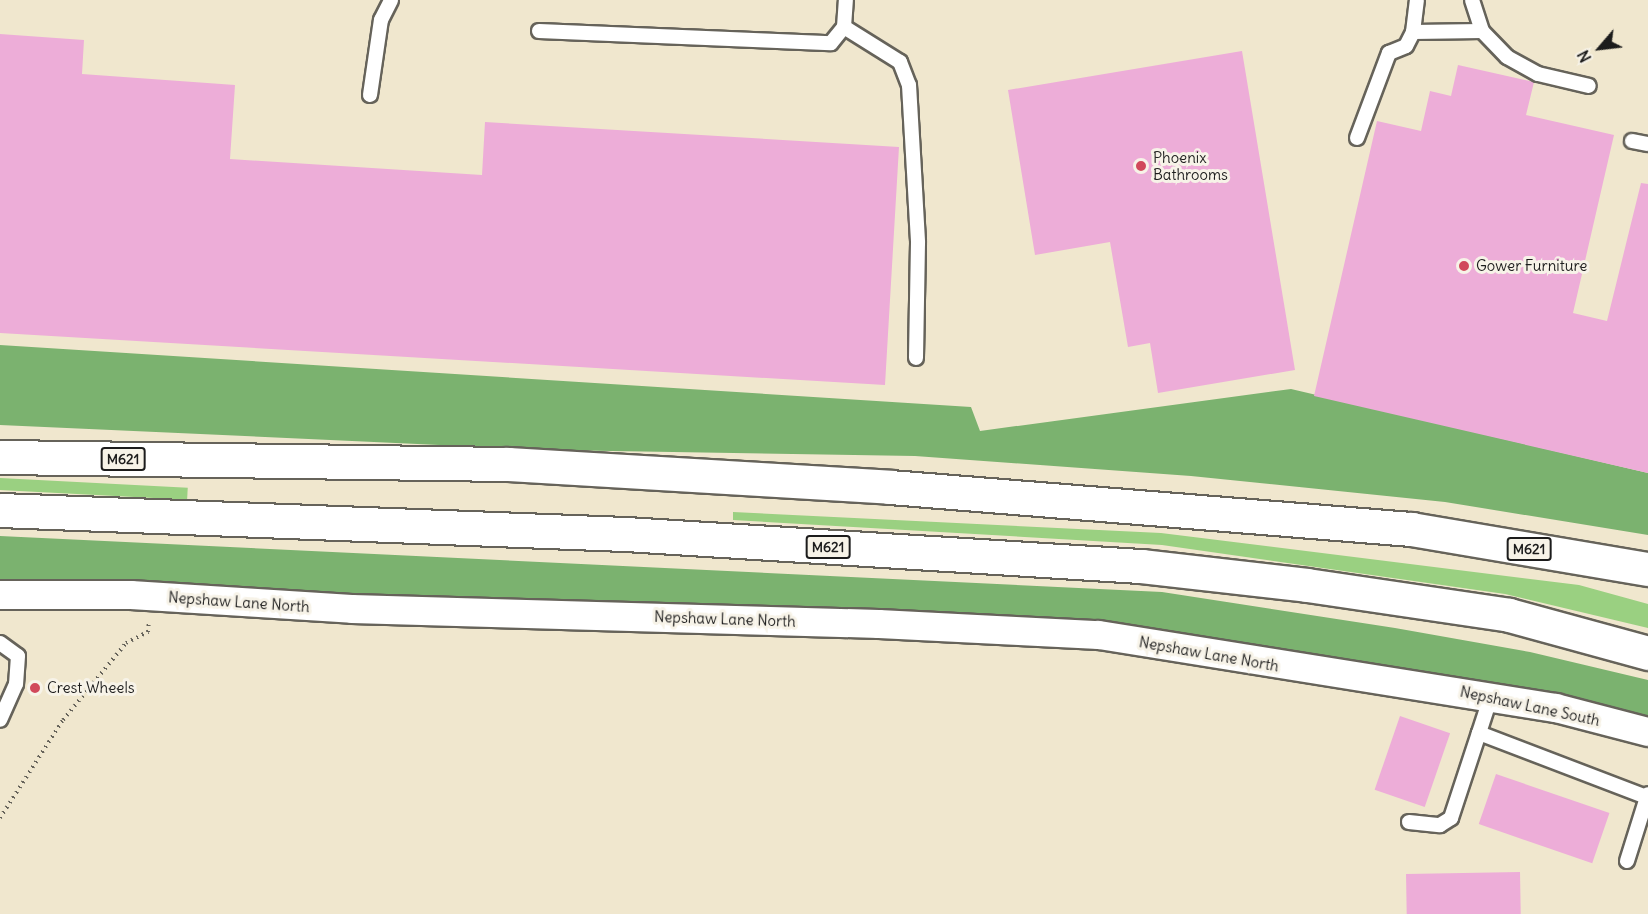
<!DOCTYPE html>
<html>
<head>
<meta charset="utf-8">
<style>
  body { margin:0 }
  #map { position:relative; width:1648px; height:914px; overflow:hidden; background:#f0e7ce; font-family:Delius,sans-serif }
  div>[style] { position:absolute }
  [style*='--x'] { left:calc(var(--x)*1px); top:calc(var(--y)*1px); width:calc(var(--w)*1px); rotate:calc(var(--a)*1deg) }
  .green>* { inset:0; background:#9ad081; transform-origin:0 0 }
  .forest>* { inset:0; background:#7bb26f }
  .building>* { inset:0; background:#edadd8; transform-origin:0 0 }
  .path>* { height:4px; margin-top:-2px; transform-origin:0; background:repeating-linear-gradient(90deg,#66635a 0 1.5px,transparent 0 6px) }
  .roads { filter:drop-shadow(2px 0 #66635a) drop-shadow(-2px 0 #66635a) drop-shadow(0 2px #66635a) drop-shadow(0 -2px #66635a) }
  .lane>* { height:14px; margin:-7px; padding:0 7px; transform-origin:7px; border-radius:7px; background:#fff }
  .street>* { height:28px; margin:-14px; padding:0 14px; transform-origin:14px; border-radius:14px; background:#fff }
  .highway>* { height:33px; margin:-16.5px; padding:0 16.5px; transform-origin:16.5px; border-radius:16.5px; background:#fff }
  .dots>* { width:16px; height:16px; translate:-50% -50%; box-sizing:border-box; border:3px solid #f7f3e8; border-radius:50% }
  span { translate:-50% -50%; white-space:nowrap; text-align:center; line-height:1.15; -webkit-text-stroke:6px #f7f3e8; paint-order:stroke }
  .shield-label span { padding:2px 4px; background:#f7f3e8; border:2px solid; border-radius:4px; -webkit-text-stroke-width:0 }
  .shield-label { font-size:14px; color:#1c1c1c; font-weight:700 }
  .poi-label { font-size:15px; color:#1c1c1c }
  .left { translate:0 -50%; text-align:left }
  .street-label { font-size:15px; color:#1c1c1c }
  .north { position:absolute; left:1570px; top:18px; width:60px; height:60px; -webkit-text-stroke:4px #f7f3e8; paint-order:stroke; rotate:242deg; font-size:16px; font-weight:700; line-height:24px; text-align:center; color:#1c1c1c }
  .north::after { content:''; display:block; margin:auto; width:21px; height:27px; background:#1c1c1c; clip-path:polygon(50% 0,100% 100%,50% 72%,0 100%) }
</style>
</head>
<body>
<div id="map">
  <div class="green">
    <div style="left:0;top:478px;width:188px;height:12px;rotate:3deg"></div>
    <div style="clip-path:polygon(733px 512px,1161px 533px,1579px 585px,1648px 604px,1648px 628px,1505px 594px,1162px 545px,733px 520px)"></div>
  </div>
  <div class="forest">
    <div style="clip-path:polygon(0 345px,971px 407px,980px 431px,1291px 389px,1648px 473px,1648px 535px,1445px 502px,1191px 476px,915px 456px,551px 450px,0 425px)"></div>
    <div style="clip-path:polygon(0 536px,1162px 592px,1395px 628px,1530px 652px,1648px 680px,1648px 721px,1560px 694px,1158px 633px,375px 595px,0 583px)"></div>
  </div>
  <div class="building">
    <div style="clip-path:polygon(0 34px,84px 40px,82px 74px,235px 85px,230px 159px,482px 175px,485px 122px,899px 147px,885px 385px,0 333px)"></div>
    <div style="clip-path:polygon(1242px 51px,1295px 370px,1158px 393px,1150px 343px,1128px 347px,1110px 242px,1035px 255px,1008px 90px)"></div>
    <div style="clip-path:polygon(1458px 65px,1534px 82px,1526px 115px,1614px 135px,1573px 313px,1607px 321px,1641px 183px,1648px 184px,1648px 473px,1314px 396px,1377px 121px,1421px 131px,1430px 91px,1451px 96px)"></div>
    <div style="left:1400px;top:716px;width:53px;height:78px;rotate:19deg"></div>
    <div style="left:1496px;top:774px;width:120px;height:53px;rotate:19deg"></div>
    <div style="left:1520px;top:872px;width:42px;height:114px;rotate:89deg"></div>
  </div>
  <div class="path">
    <div style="--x:0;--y:818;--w:117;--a:-57.3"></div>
    <div style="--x:63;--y:720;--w:99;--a:-50.7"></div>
    <div style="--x:126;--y:643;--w:25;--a:-27"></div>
    <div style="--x:148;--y:632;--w:11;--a:-85"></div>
  </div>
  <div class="roads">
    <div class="lane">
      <div style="--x:1472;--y:0;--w:33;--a:72"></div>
      <div style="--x:844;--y:27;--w:66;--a:32"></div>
      <div style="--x:900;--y:62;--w:25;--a:69"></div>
      <div style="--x:909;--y:85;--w:158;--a:86.7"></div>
      <div style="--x:918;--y:243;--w:115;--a:91"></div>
      <div style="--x:539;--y:31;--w:292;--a:2.4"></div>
      <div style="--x:831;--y:43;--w:21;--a:-51"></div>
      <div style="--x:844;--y:27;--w:27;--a:-86"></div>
      <div style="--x:1413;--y:32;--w:69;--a:-0.8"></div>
      <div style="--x:1482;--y:31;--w:36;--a:46"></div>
      <div style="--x:1507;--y:57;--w:35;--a:29"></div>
      <div style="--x:1538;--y:74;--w:52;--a:13.2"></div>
      <div style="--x:370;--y:95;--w:76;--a:-81.7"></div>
      <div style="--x:381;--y:20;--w:22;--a:-63"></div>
      <div style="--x:1357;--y:138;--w:91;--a:-69.4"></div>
      <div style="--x:1389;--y:53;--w:18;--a:-22"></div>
      <div style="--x:1406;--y:46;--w:16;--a:-63"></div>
      <div style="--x:1413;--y:32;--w:32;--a:-83"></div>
      <div style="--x:1632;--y:141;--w:16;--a:11"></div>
      <div style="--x:0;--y:643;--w:22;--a:36"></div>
      <div style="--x:18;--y:656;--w:28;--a:94"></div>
      <div style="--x:16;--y:684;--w:39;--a:114"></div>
      <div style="--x:1479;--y:733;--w:38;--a:-72"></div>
      <div style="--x:1409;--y:822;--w:31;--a:6"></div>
      <div style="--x:1440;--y:825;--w:13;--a:-32"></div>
      <div style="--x:1451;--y:818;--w:89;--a:-71.8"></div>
      <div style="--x:1479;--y:733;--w:180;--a:20.9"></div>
      <div style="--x:1647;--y:797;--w:3;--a:-72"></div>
      <div style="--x:1627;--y:861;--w:67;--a:-72.6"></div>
    </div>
    <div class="street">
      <div style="--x:0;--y:595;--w:131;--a:0"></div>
      <div style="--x:131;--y:595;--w:221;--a:3.6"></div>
      <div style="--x:352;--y:609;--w:527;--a:1.63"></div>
      <div style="--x:879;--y:624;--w:220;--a:2.9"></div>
      <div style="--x:1099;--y:635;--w:463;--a:9.1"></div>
      <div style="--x:1556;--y:708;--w:95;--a:14.6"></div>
    </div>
    <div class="highway">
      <div style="--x:0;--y:457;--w:508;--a:0.79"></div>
      <div style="--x:508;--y:464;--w:383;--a:3.4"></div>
      <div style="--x:890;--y:487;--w:523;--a:4.61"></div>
      <div style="--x:1411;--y:529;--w:240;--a:9.6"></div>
      <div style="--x:0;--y:510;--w:626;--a:2.2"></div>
      <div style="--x:626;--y:534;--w:516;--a:3.56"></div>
      <div style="--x:1141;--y:566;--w:167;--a:6.5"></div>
      <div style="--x:1307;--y:585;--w:204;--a:8.4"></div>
      <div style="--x:1509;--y:615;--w:144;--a:15.3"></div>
    </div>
  </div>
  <div class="dots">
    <div style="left:1141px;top:166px;background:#d1495b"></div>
    <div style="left:1464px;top:266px;background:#d1495b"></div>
    <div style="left:35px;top:688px;background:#d1495b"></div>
  </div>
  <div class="shield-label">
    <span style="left:123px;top:459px">M621</span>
    <span style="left:828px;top:547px">M621</span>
    <span style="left:1529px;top:549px">M621</span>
  </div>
  <div class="poi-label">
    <span class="left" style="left:1153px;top:166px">Phoenix<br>Bathrooms</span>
    <span class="left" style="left:1476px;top:266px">Gower Furniture</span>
    <span class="left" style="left:47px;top:688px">Crest Wheels</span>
  </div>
  <div class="street-label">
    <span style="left:239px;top:602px;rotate:4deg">Nepshaw Lane North</span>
    <span style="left:725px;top:619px;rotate:2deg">Nepshaw Lane North</span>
    <span style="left:1209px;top:654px;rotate:10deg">Nepshaw Lane North</span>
    <span style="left:1530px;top:706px;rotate:12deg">Nepshaw Lane South</span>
  </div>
  <div class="north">N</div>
</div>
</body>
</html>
